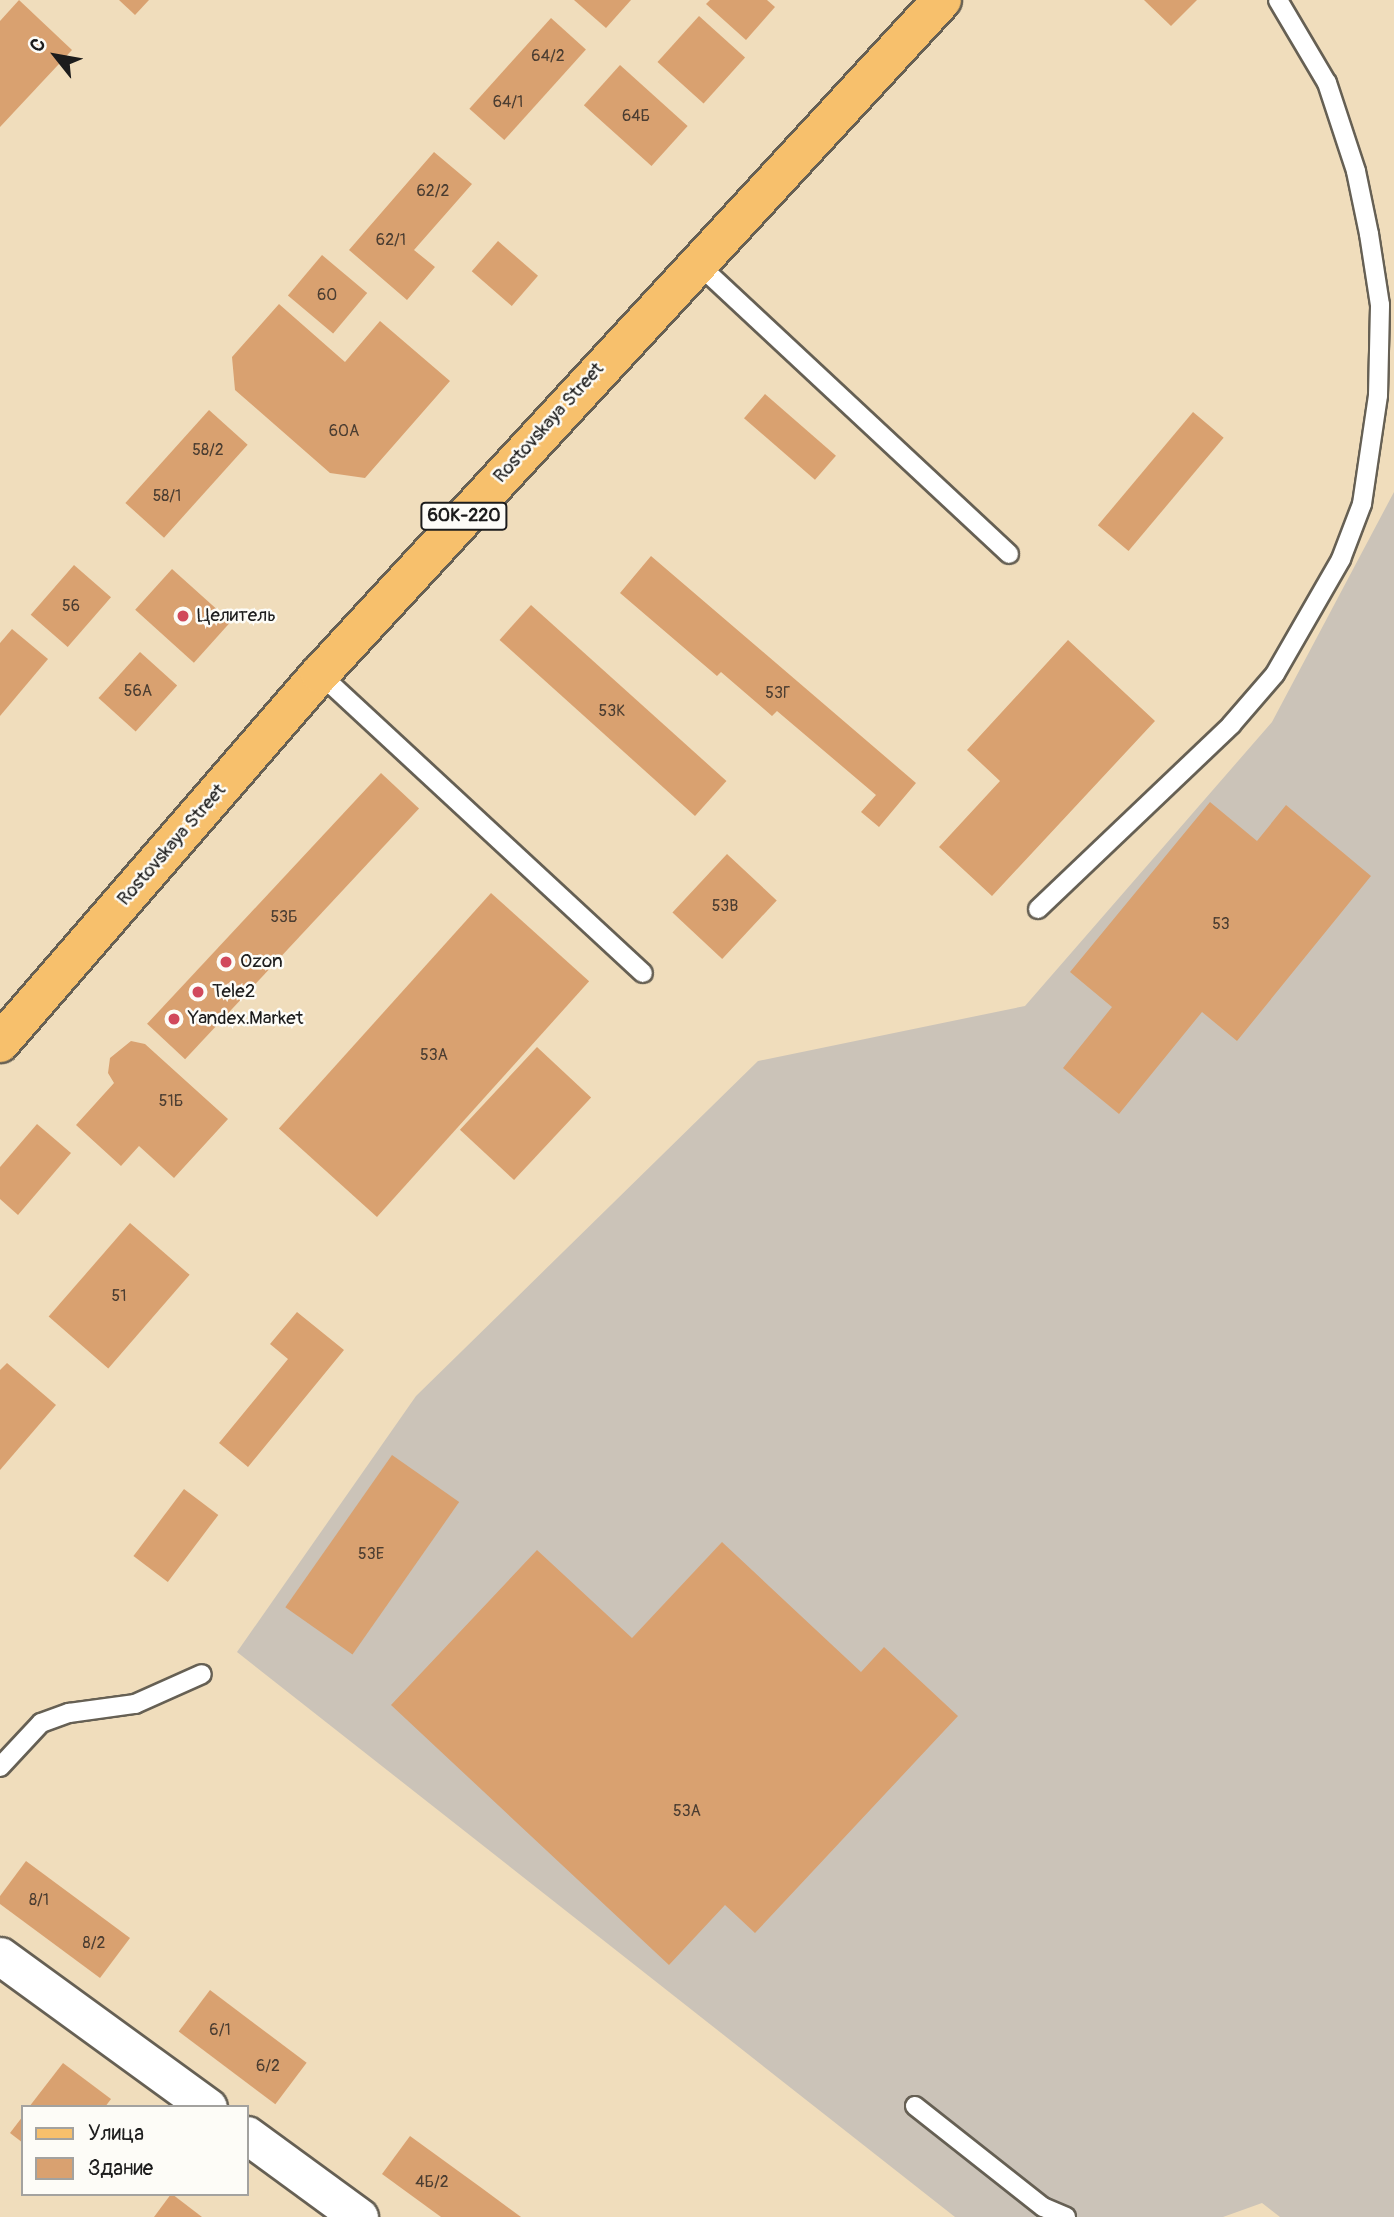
<!DOCTYPE html>
<html>
<head>
<meta charset="utf-8">
<style>
  body { margin:0 }
  #map { position:relative; width:1394px; height:2217px; overflow:hidden; background:#f0ddbc; font-family:Pangolin,sans-serif }
  div>[style] { position:absolute }
  [style*='--x'] { left:calc(var(--x)*1px); top:calc(var(--y)*1px); width:calc(var(--w)*1px); rotate:calc(var(--a)*1deg) }
  .industrial>* { inset:0; background:#cbc3b8 }
  .building>* { inset:0; background:#d9a170; transform-origin:0 0 }
  .roads { filter:drop-shadow(2px 0 #666054) drop-shadow(-2px 0 #666054) drop-shadow(0 2px #666054) drop-shadow(0 -2px #666054) }
  .service>* { height:18px; margin:-9px; padding:0 9px; transform-origin:9px; border-radius:9px; background:#fff }
  .minor>* { height:37px; margin:-18.5px; padding:0 18.5px; transform-origin:18.5px; border-radius:18.5px; background:#fff }
  .primary>* { height:38px; margin:-19px; padding:0 19px; transform-origin:19px; border-radius:19px; background:#f7c06c }
  .dots>* { width:19px; height:19px; translate:-50% -50%; box-sizing:border-box; border:4px solid #fdfcf7; border-radius:50% }
  span { translate:-50% -50%; white-space:nowrap; text-align:center; line-height:1.15; -webkit-text-stroke:5px #fdfcf7; paint-order:stroke }
  .number-label { font-size:16px; color:#4b3d31 }
  .number-label span { -webkit-text-stroke-width:0 }
  .shield-label span { padding:2px 5px; background:#fdfcf7; border:2px solid; border-radius:5px; -webkit-text-stroke-width:0 }
  .shield-label { font-size:18px; color:#1c1c1c; font-weight:700 }
  .street-label { font-size:19px; color:#1c1c1c }
  .poi-label { font-size:19px; color:#1c1c1c }
  .left { translate:0 -50%; text-align:left }
  .legend { position:absolute; left:21px; top:2105px; width:228px; height:91px; box-sizing:border-box; background:#fdfcf7; border:2px solid #a3a29f; margin:0; padding:9px 12px; list-style:none; font-size:21px; color:#1c1c1c }
  .legend li { display:flex; align-items:center; gap:14px; height:35px }
  .legend b { width:35px; border:2px solid #a3a29f }
  .north { position:absolute; left:21px; top:21px; width:70px; height:70px; -webkit-text-stroke:5px #fdfcf7; paint-order:stroke; rotate:301deg; font-size:19px; font-weight:700; line-height:28px; text-align:center; color:#1c1c1c }
  .north::after { content:''; display:block; margin:auto; width:24px; height:32px; background:#1c1c1c; clip-path:polygon(50% 0,100% 100%,50% 72%,0 100%) }
</style>
</head>
<body>
<div id="map">
  <div class="industrial">
    <div style="clip-path:polygon(1394px 492px,1394px 2217px,1280px 2217px,1262px 2203px,1223px 2217px,955px 2217px,237px 1652px,416px 1396px,758px 1061px,1025px 1006px,1272px 722px)"></div>
  </div>
  <div class="building">
    <div style="clip-path:polygon(19px 0,72px 50px,0 127px,0 21px)"></div>
    <div style="clip-path:polygon(119px 0,149px 0,135px 15px)"></div>
    <div style="clip-path:polygon(574px 0,631px 0,606px 28px)"></div>
    <div style="clip-path:polygon(710px 0,767px 0,775px 7px,746px 40px,706px 4px)"></div>
    <div style="clip-path:polygon(1144px 0,1197px 0,1171px 26px)"></div>
    <div style="left:699px;top:16px;width:62px;height:62px;rotate:42deg"></div>
    <div style="left:551px;top:18px;width:47px;height:122px;rotate:42deg"></div>
    <div style="left:620px;top:65px;width:91px;height:54px;rotate:42deg"></div>
    <div style="clip-path:polygon(434px 152px,472px 184px,414px 250px,435px 267px,407px 300px,349px 250px)"></div>
    <div style="left:498px;top:241px;width:53px;height:40px;rotate:41deg"></div>
    <div style="left:322px;top:255px;width:59px;height:53px;rotate:40deg"></div>
    <div style="clip-path:polygon(279px 304px,345px 362px,380px 321px,450px 381px,365px 478px,330px 473px,235px 390px,232px 357px)"></div>
    <div style="left:765px;top:394px;width:94px;height:32px;rotate:41deg"></div>
    <div style="left:209px;top:410px;width:52px;height:125px;rotate:42deg"></div>
    <div style="left:1193px;top:412px;width:40px;height:148px;rotate:40deg"></div>
    <div style="clip-path:polygon(651px 556px,916px 783px,879px 827px,861px 812px,876px 795px,777px 711px,772px 716px,721px 672px,717px 676px,620px 593px)"></div>
    <div style="left:74px;top:565px;width:49px;height:66px;rotate:41deg"></div>
    <div style="left:172px;top:569px;width:79px;height:55px;rotate:42deg"></div>
    <div style="left:531px;top:605px;width:263px;height:47px;rotate:42deg"></div>
    <div style="clip-path:polygon(12px 629px,48px 659px,0 716px,0 643px)"></div>
    <div style="clip-path:polygon(1068px 640px,1155px 721px,992px 896px,939px 847px,1000px 781px,967px 750px)"></div>
    <div style="left:140px;top:652px;width:50px;height:62px;rotate:42deg"></div>
    <div style="left:381px;top:773px;width:52px;height:343px;rotate:43deg"></div>
    <div style="clip-path:polygon(1210px 802px,1257px 841px,1286px 805px,1371px 876px,1237px 1041px,1202px 1012px,1119px 1114px,1063px 1068px,1112px 1007px,1070px 972px)"></div>
    <div style="left:727px;top:854px;width:68px;height:80px;rotate:43deg"></div>
    <div style="left:491px;top:893px;width:132px;height:317px;rotate:42deg"></div>
    <div style="clip-path:polygon(131px 1041px,145px 1044px,228px 1119px,174px 1178px,139px 1146px,121px 1166px,76px 1125px,114px 1083px,108px 1073px,110px 1058px)"></div>
    <div style="left:537px;top:1047px;width:74px;height:113px;rotate:43deg"></div>
    <div style="clip-path:polygon(37px 1124px,71px 1153px,18px 1215px,0 1199px,0 1167px)"></div>
    <div style="left:130px;top:1223px;width:79px;height:124px;rotate:41deg"></div>
    <div style="clip-path:polygon(297px 1312px,344px 1350px,248px 1467px,219px 1443px,288px 1359px,270px 1344px)"></div>
    <div style="clip-path:polygon(7px 1363px,56px 1405px,0 1470px,0 1370px)"></div>
    <div style="left:392px;top:1455px;width:82px;height:186px;rotate:35deg"></div>
    <div style="left:184px;top:1489px;width:43px;height:84px;rotate:37deg"></div>
    <div style="clip-path:polygon(722px 1542px,861px 1672px,884px 1647px,958px 1716px,755px 1933px,725px 1905px,669px 1965px,391px 1705px,537px 1550px,632px 1638px)"></div>
    <div style="clip-path:polygon(26px 1861px,130px 1938px,100px 1978px,0 1904px,0 1896px)"></div>
    <div style="left:210px;top:1990px;width:121px;height:52px;rotate:37deg"></div>
    <div style="clip-path:polygon(63px 2063px,111px 2099px,105px 2107px,29px 2107px)"></div>
    <div style="clip-path:polygon(23px 2116px,23px 2143px,10px 2133px)"></div>
    <div style="clip-path:polygon(410px 2136px,483px 2189px,521px 2217px,441px 2217px,382px 2174px)"></div>
    <div style="clip-path:polygon(171px 2194px,172px 2194px,202px 2217px,154px 2217px)"></div>
  </div>
  <div class="roads">
    <div class="service">
      <div style="--x:696;--y:262;--w:428;--a:43"></div>
      <div style="--x:320;--y:674;--w:440;--a:42.8"></div>
      <div style="--x:1038;--y:909;--w:267;--a:-43.6"></div>
      <div style="--x:1231;--y:725;--w:67;--a:-49.2"></div>
      <div style="--x:1275;--y:674;--w:133;--a:-60.1"></div>
      <div style="--x:1341;--y:559;--w:59;--a:-69.1"></div>
      <div style="--x:1362;--y:504;--w:110;--a:-81.6"></div>
      <div style="--x:1378;--y:395;--w:90;--a:-88.7"></div>
      <div style="--x:1380;--y:305;--w:72;--a:-98.8"></div>
      <div style="--x:1369;--y:234;--w:64;--a:-101.7"></div>
      <div style="--x:1356;--y:171;--w:93;--a:-108.2"></div>
      <div style="--x:1327;--y:83;--w:96;--a:-120.6"></div>
      <div style="--x:0;--y:1767;--w:60;--a:-47"></div>
      <div style="--x:41;--y:1723;--w:30;--a:-20"></div>
      <div style="--x:69;--y:1713;--w:67;--a:-7.8"></div>
      <div style="--x:135;--y:1704;--w:73;--a:-24.1"></div>
      <div style="--x:915;--y:2106;--w:163;--a:38.3"></div>
      <div style="--x:1043;--y:2207;--w:25;--a:23"></div>
    </div>
    <div class="minor">
      <div style="--x:0;--y:1956;--w:257;--a:36"></div>
      <div style="--x:247;--y:2135;--w:139;--a:36.2"></div>
    </div>
    <div class="primary">
      <div style="--x:0;--y:1043;--w:488;--a:-49.1"></div>
      <div style="--x:320;--y:674;--w:917;--a:-47.3"></div>
    </div>
  </div>
  <div class="dots">
    <div style="left:183px;top:616px;background:#d1495b"></div>
    <div style="left:226px;top:962px;background:#d1495b"></div>
    <div style="left:198px;top:992px;background:#d1495b"></div>
    <div style="left:174px;top:1019px;background:#d1495b"></div>
  </div>
  <div class="number-label">
    <span style="left:548px;top:56px">64/2</span>
    <span style="left:508px;top:102px">64/1</span>
    <span style="left:636px;top:116px">64Б</span>
    <span style="left:433px;top:191px">62/2</span>
    <span style="left:391px;top:240px">62/1</span>
    <span style="left:327px;top:295px">60</span>
    <span style="left:344px;top:431px">60А</span>
    <span style="left:208px;top:450px">58/2</span>
    <span style="left:167px;top:496px">58/1</span>
    <span style="left:71px;top:606px">56</span>
    <span style="left:138px;top:691px">56А</span>
    <span style="left:778px;top:693px">53Г</span>
    <span style="left:612px;top:711px">53К</span>
    <span style="left:725px;top:906px">53В</span>
    <span style="left:284px;top:917px">53Б</span>
    <span style="left:1221px;top:924px">53</span>
    <span style="left:434px;top:1055px">53А</span>
    <span style="left:171px;top:1101px">51Б</span>
    <span style="left:119px;top:1296px">51</span>
    <span style="left:371px;top:1554px">53Е</span>
    <span style="left:687px;top:1811px">53А</span>
    <span style="left:39px;top:1900px">8/1</span>
    <span style="left:94px;top:1943px">8/2</span>
    <span style="left:220px;top:2030px">6/1</span>
    <span style="left:268px;top:2066px">6/2</span>
    <span style="left:432px;top:2182px">4Б/2</span>
  </div>
  <div class="shield-label">
    <span style="left:464px;top:516px">60К-220</span>
  </div>
  <div class="street-label">
    <span style="left:549px;top:423px;rotate:-48deg">Rostovskaya Street</span>
    <span style="left:172px;top:845px;rotate:-49deg">Rostovskaya Street</span>
  </div>
  <div class="poi-label">
    <span class="left" style="left:197px;top:616px">Целитель</span>
    <span class="left" style="left:240px;top:962px">Ozon</span>
    <span class="left" style="left:212px;top:992px">Tele2</span>
    <span class="left" style="left:188px;top:1019px">Yandex.Market</span>
  </div>
  <ul class="legend">
  <li><b style="height:9px;background:#f7c06c"></b>Улица</li>
  <li><b style="height:19px;background:#d9a170"></b>Здание</li>
  </ul>
  <div class="north">С</div>
</div>
</body>
</html>
